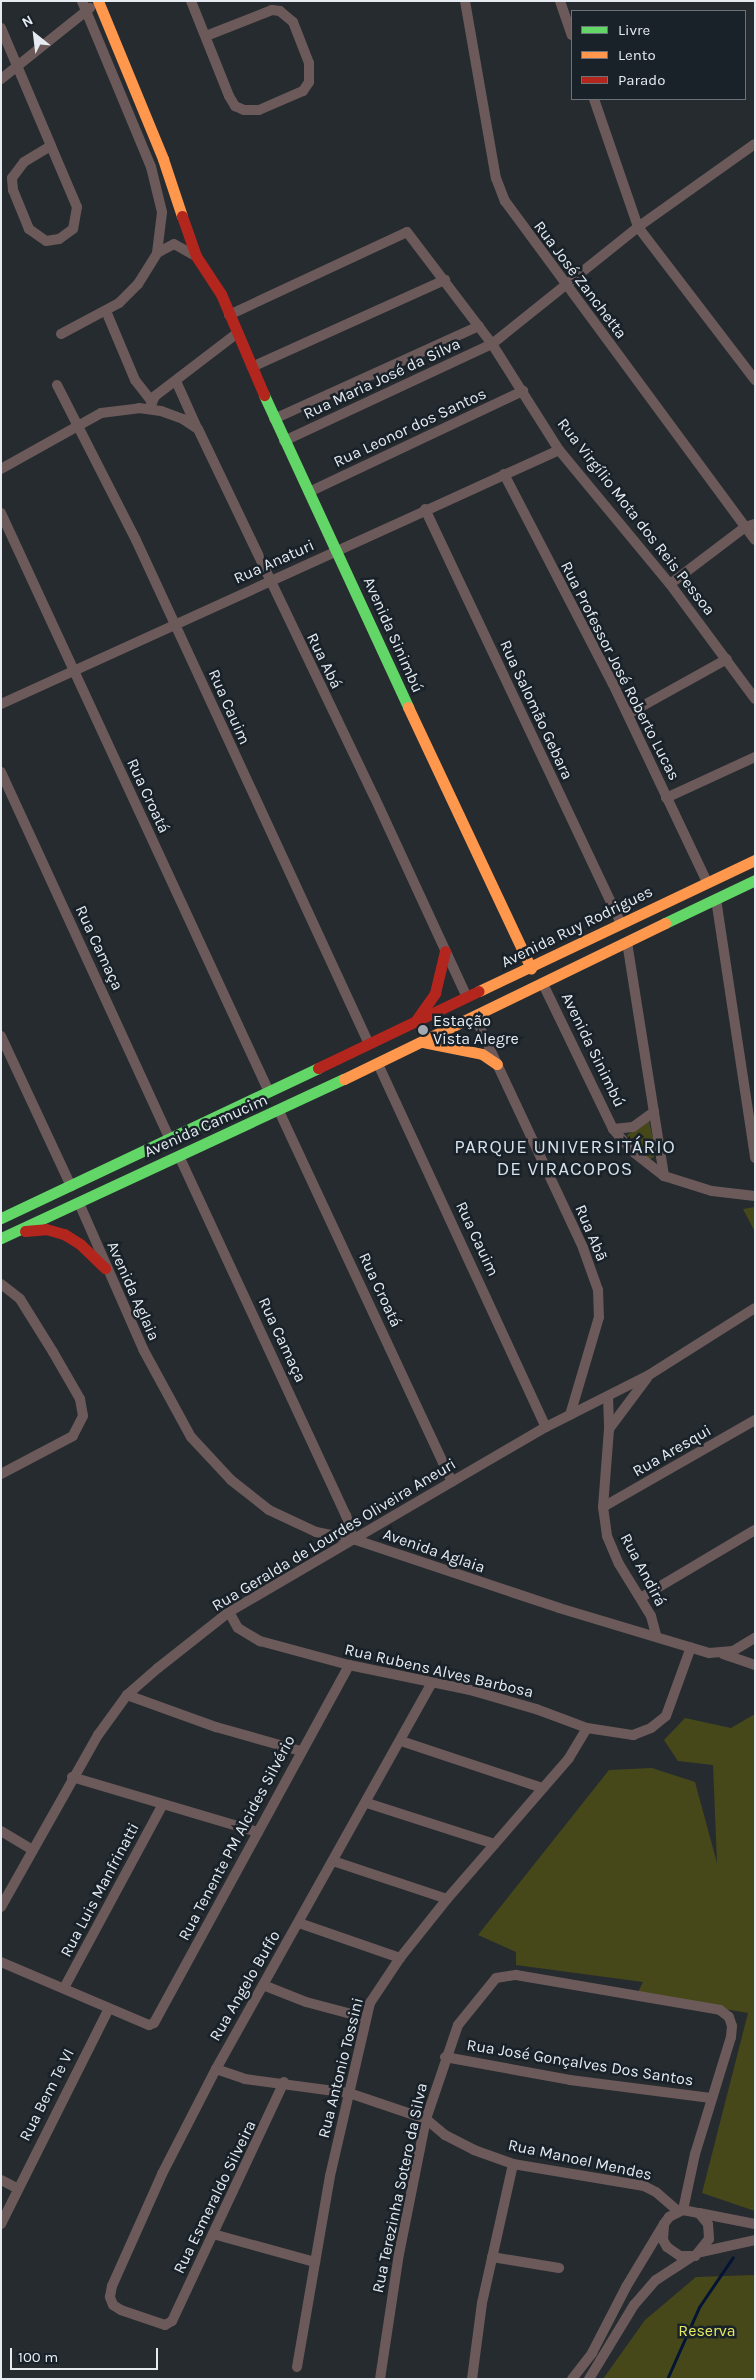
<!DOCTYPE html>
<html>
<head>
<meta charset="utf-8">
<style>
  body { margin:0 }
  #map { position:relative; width:756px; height:2380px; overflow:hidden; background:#262b2f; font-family:Karla,sans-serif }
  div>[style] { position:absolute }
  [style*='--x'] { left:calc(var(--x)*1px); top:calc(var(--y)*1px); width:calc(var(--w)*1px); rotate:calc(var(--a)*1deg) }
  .green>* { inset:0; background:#464819 }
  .stream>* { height:3px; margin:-1.5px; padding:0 1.5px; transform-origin:1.5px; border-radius:1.5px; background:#031434 }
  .street>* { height:10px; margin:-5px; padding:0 5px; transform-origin:5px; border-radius:5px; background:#6c5a5a }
  .fast>* { height:11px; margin:-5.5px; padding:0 5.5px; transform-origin:5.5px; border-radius:5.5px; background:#63d668 }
  .slow>* { height:11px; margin:-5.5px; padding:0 5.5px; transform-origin:5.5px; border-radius:5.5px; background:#ff974d }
  .jam>* { height:11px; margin:-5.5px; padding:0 5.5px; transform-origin:5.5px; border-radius:5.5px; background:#b3261e }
  .dots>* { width:14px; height:14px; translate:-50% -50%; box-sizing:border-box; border:2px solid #192129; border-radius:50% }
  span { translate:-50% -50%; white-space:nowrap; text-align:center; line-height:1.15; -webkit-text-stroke:5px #192129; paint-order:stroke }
  .street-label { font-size:16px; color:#e5ebf1 }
  .poi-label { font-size:16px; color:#e5ebf1 }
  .left { translate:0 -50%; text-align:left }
  .park-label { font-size:16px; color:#e4eb62 }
  .quarter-label { font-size:19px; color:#d6e1ec; letter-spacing:1px }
  .frame { position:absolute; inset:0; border:2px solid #e5ebf1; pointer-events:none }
  .legend { position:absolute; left:571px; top:10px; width:175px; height:90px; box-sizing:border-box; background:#192129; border:1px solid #6b7279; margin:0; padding:6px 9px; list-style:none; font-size:15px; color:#e5ebf1 }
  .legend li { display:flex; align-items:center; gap:10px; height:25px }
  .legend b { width:25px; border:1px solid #6b7279 }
  .north { position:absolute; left:10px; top:10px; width:50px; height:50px; -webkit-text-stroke:4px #192129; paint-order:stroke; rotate:331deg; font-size:14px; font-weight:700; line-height:20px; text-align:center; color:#e5ebf1 }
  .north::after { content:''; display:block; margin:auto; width:18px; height:22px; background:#e5ebf1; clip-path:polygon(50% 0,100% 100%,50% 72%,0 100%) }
  .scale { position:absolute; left:10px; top:2348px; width:148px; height:22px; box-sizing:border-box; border:2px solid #e5ebf1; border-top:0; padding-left:6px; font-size:15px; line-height:18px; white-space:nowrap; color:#e5ebf1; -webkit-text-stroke:4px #192129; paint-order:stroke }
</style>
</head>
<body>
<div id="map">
  <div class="green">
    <div style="clip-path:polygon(649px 1121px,654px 1143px,654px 1157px,648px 1160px,631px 1145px,627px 1135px)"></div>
    <div style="clip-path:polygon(755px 1207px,755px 1232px,743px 1209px)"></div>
    <div style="clip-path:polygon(755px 1714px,755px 2211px,702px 2193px,748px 2013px,637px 1994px,643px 1982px,516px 1965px,516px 1952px,478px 1935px,609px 1770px,652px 1768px,695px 1782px,717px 1863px,713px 1765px,678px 1761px,664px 1740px,685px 1718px,731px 1728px)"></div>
    <div style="clip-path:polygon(755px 2275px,755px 2379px,603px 2379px,645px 2320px,696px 2277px)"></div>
  </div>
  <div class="stream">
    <div style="--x:667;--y:2379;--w:79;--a:-66"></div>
    <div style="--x:699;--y:2307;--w:60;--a:-55.8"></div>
  </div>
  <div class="street">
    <div style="--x:191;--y:1;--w:102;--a:68.2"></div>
    <div style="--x:229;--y:96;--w:12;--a:59"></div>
    <div style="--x:235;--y:106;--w:10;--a:24"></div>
    <div style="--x:244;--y:110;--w:15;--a:0"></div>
    <div style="--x:259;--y:110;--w:48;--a:-23.4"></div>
    <div style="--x:303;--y:91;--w:11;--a:-56"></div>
    <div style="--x:309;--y:82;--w:19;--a:-90"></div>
    <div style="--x:309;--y:63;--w:44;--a:-111.3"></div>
    <div style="--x:293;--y:22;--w:17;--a:-140"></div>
    <div style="--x:280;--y:11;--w:8;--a:-173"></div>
    <div style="--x:272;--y:10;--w:71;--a:158.5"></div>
    <div style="--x:465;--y:1;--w:180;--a:80.1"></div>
    <div style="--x:496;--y:178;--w:25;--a:69"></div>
    <div style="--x:505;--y:201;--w:421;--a:53.6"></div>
    <div style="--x:560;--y:1;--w:36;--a:71"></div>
    <div style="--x:1;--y:28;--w:128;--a:67"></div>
    <div style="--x:51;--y:146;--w:66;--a:66.9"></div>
    <div style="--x:77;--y:207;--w:22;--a:100"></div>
    <div style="--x:73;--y:229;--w:17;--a:144"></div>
    <div style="--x:59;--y:239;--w:13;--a:171"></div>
    <div style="--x:46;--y:241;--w:21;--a:-145"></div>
    <div style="--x:29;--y:229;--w:42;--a:-112.3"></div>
    <div style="--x:13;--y:190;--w:12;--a:-95"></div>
    <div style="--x:12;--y:178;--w:20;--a:-53"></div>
    <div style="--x:24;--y:162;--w:31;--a:-31"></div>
    <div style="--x:1;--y:79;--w:114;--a:-38.6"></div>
    <div style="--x:594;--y:99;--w:135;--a:71"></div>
    <div style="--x:638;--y:227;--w:193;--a:52.6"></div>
    <div style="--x:157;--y:253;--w:19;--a:-28"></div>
    <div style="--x:174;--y:244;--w:25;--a:29"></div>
    <div style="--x:106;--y:311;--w:75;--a:67.2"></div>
    <div style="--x:135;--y:380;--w:28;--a:52"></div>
    <div style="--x:229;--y:315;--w:196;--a:-25"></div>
    <div style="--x:407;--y:232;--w:141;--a:52.8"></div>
    <div style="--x:492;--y:344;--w:125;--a:57.7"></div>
    <div style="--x:559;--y:450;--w:174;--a:50.4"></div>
    <div style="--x:670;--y:584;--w:143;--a:53.5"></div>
    <div style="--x:61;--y:334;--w:66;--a:-28.1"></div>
    <div style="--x:119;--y:303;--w:27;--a:-45"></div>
    <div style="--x:138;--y:284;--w:36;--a:-58"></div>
    <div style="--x:157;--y:253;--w:41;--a:-83"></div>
    <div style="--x:162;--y:212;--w:46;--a:-103.7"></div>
    <div style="--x:151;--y:167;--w:180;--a:-112.6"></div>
    <div style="--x:252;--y:367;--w:212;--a:-24.3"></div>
    <div style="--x:176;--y:381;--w:51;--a:65.9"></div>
    <div style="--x:57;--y:385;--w:174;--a:63"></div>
    <div style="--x:136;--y:540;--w:555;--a:65.19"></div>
    <div style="--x:149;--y:409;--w:14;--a:-65"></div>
    <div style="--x:155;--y:396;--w:102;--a:-37.4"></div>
    <div style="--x:274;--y:419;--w:225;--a:-24.4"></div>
    <div style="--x:284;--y:441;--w:230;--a:-25"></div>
    <div style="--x:492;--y:344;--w:187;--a:-38.7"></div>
    <div style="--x:638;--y:227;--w:143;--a:-35.4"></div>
    <div style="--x:1;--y:469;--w:115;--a:-29.2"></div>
    <div style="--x:101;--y:413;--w:38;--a:-7"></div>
    <div style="--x:139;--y:408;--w:22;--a:8"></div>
    <div style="--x:161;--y:411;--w:23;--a:20"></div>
    <div style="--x:183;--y:419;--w:18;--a:34"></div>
    <div style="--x:198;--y:429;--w:407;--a:64.4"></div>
    <div style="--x:374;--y:796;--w:221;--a:65.2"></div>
    <div style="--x:504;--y:474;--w:237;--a:62.6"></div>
    <div style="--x:613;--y:684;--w:219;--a:64.6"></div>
    <div style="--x:309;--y:492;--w:237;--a:-25.3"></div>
    <div style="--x:425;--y:509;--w:459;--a:64.7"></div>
    <div style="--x:1;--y:513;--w:638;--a:65.16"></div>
    <div style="--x:670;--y:584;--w:94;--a:-37.2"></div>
    <div style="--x:745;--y:527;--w:10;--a:-17"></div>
    <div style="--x:1;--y:704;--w:613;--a:-24.47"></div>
    <div style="--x:628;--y:714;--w:113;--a:-29.1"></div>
    <div style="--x:1;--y:772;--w:402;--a:65.3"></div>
    <div style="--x:666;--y:798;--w:98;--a:-24.7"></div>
    <div style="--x:716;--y:899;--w:262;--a:81.4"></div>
    <div style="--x:627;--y:942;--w:237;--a:81"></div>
    <div style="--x:543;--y:984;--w:161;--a:64.2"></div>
    <div style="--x:613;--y:1129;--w:29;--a:49"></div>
    <div style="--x:632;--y:1151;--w:41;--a:38"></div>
    <div style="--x:664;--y:1176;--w:50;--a:17.4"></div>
    <div style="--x:712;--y:1191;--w:43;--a:6.6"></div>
    <div style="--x:475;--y:1017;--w:255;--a:64.9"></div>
    <div style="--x:583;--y:1248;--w:45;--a:70.3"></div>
    <div style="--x:598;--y:1290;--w:27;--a:88"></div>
    <div style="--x:599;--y:1317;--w:102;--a:106.5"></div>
    <div style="--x:1;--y:1036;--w:166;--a:65"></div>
    <div style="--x:378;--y:1064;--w:400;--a:65.2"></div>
    <div style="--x:279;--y:1111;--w:409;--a:65"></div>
    <div style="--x:613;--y:1129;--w:20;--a:-6"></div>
    <div style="--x:633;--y:1127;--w:26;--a:-36"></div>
    <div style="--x:179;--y:1156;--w:396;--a:65.1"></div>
    <div style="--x:346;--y:1515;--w:25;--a:74"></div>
    <div style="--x:79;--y:1203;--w:159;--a:66.3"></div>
    <div style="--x:143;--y:1349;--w:100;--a:61.4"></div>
    <div style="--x:191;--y:1437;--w:59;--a:47.1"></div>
    <div style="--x:231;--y:1480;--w:48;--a:38.3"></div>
    <div style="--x:269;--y:1510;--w:52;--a:25.1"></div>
    <div style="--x:316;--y:1532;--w:38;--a:11"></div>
    <div style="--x:353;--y:1539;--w:217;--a:18.5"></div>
    <div style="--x:559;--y:1608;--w:157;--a:16.7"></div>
    <div style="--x:709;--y:1653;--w:24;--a:-5"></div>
    <div style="--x:733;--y:1651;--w:26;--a:-31"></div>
    <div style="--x:1;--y:1284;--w:24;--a:38"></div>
    <div style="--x:20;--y:1299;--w:62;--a:58.1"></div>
    <div style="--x:53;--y:1352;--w:54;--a:60.1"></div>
    <div style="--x:80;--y:1399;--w:17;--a:80"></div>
    <div style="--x:83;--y:1416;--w:22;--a:117"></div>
    <div style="--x:73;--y:1436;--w:81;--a:152.2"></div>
    <div style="--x:608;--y:1396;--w:33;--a:88"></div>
    <div style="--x:609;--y:1429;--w:78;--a:94.4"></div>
    <div style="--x:603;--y:1507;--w:29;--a:82"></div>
    <div style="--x:607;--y:1536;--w:30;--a:67"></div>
    <div style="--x:619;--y:1564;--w:61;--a:58.4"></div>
    <div style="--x:651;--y:1616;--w:20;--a:75"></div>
    <div style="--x:609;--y:1429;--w:64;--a:-53.3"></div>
    <div style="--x:603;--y:1507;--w:175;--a:-29.8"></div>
    <div style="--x:642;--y:1597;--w:131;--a:-30.7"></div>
    <div style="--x:229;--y:1612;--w:18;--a:61"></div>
    <div style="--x:238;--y:1628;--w:26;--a:31"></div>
    <div style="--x:260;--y:1641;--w:92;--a:15.1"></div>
    <div style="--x:349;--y:1665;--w:124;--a:11.7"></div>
    <div style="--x:470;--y:1690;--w:69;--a:16.1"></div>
    <div style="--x:536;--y:1709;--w:54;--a:20.4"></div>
    <div style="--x:587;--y:1728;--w:47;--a:8.7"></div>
    <div style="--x:633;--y:1735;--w:19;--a:-21"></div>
    <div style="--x:651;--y:1728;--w:19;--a:-39"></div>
    <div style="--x:666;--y:1716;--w:73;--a:-70.1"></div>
    <div style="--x:723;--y:1654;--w:34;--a:19"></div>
    <div style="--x:127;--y:1695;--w:95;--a:19.8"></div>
    <div style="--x:216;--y:1727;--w:88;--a:15.8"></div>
    <div style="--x:401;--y:1741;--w:149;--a:18.4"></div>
    <div style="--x:72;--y:1777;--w:194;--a:16.5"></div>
    <div style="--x:367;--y:1803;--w:134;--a:17.8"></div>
    <div style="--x:1;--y:1831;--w:37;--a:31"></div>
    <div style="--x:333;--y:1861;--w:120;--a:18.4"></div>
    <div style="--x:1;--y:1907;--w:197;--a:-60.6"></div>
    <div style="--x:98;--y:1735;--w:49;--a:-54.1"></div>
    <div style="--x:127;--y:1695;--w:41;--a:-41.1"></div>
    <div style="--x:158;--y:1668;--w:90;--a:-38.3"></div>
    <div style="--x:229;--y:1612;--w:367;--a:-30.3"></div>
    <div style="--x:546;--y:1427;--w:115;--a:-26.8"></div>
    <div style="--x:649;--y:1375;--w:125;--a:-32.3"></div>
    <div style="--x:299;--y:1923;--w:107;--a:19.1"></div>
    <div style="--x:1;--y:1962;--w:161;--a:23.1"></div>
    <div style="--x:149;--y:2025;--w:5;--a:-22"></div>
    <div style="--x:154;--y:2023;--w:408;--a:-61.4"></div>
    <div style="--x:263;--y:1985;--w:46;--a:21.6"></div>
    <div style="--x:306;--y:2002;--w:62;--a:14.9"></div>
    <div style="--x:64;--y:1988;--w:207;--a:-61.7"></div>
    <div style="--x:445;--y:2057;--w:127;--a:10.4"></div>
    <div style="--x:570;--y:2080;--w:142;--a:7.3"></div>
    <div style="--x:216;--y:2069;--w:31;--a:19"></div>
    <div style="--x:245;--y:2079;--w:105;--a:7.7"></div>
    <div style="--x:349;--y:2093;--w:81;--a:18.7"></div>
    <div style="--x:426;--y:2119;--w:25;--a:40"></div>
    <div style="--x:445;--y:2135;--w:33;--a:27"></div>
    <div style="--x:474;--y:2150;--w:41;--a:19.7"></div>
    <div style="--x:513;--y:2164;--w:133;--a:9.5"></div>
    <div style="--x:644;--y:2186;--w:13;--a:27"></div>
    <div style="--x:656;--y:2192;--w:29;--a:41"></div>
    <div style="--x:284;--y:2082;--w:264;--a:115.1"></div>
    <div style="--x:172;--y:2321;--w:8;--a:150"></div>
    <div style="--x:165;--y:2325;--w:46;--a:-161.2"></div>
    <div style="--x:121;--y:2310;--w:9;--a:-148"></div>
    <div style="--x:113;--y:2305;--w:9;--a:-111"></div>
    <div style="--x:110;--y:2297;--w:11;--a:-80"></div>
    <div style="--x:112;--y:2286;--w:123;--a:-65.9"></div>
    <div style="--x:162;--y:2174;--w:118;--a:-62.8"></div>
    <div style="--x:216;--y:2069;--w:442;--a:-60.8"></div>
    <div style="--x:1;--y:2180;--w:18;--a:27"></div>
    <div style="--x:699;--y:2213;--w:57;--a:11.1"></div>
    <div style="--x:1;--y:2224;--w:241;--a:-63.4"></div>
    <div style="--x:213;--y:2234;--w:106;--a:15.4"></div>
    <div style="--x:701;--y:2252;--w:55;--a:-12.5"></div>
    <div style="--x:492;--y:2257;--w:68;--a:9.3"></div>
    <div style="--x:297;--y:2367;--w:194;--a:-80.2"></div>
    <div style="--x:330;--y:2176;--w:178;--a:-77"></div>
    <div style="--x:370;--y:2003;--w:54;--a:-56.3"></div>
    <div style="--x:400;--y:1958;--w:75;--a:-51.5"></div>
    <div style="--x:447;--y:1899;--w:186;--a:-49.1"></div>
    <div style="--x:569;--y:1758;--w:35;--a:-59"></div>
    <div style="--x:380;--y:2379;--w:126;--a:-81.4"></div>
    <div style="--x:399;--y:2254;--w:138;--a:-78.7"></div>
    <div style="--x:426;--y:2119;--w:99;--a:-71.2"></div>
    <div style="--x:458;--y:2025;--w:60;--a:-51"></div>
    <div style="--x:496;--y:1978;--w:20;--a:-9"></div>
    <div style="--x:516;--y:1975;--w:207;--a:9.7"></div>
    <div style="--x:720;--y:2010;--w:11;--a:38"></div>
    <div style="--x:729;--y:2017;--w:9;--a:72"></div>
    <div style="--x:732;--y:2026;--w:11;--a:95"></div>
    <div style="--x:731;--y:2037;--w:122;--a:107.1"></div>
    <div style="--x:695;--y:2154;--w:57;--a:102.1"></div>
    <div style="--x:472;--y:2379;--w:77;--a:-82.5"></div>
    <div style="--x:482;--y:2303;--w:142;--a:-77.4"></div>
    <div style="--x:572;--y:2379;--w:33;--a:-52"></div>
    <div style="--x:592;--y:2353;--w:74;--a:-62.7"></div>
    <div style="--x:626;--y:2287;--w:74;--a:-58.9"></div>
    <div style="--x:664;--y:2224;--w:9;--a:-54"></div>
    <div style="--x:669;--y:2217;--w:16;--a:-27"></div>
    <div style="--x:683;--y:2210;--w:16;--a:11"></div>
    <div style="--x:699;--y:2213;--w:14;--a:51"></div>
    <div style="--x:708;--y:2224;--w:15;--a:86"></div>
    <div style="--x:709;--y:2239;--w:22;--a:129"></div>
    <div style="--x:695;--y:2256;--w:15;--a:180"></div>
    <div style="--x:680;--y:2256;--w:16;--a:-145"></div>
    <div style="--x:667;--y:2247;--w:8;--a:-120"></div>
    <div style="--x:663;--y:2240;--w:16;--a:-86"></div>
    <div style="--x:589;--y:2379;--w:87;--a:-58.7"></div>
    <div style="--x:634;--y:2305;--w:33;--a:-49"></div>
    <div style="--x:656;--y:2280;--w:44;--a:-33"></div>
  </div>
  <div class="fast">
    <div style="--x:264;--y:395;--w:344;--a:65.2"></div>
    <div style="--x:665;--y:923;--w:100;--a:-25.5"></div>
    <div style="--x:1;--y:1218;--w:351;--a:-25.3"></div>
    <div style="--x:1;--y:1238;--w:378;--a:-24.9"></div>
  </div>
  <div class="slow">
    <div style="--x:98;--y:1;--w:171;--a:67.6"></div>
    <div style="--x:163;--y:159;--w:60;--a:71.6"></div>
    <div style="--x:408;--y:707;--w:289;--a:64.8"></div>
    <div style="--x:479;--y:991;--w:306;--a:-25.4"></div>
    <div style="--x:423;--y:1042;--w:60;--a:11.5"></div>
    <div style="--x:482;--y:1054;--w:18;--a:34"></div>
    <div style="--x:344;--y:1079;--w:357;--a:-25.9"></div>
  </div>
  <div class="jam">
    <div style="--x:182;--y:216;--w:42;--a:70.7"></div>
    <div style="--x:196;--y:256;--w:45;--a:56.7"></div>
    <div style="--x:221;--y:294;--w:110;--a:66.9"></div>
    <div style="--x:417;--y:1019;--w:32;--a:-55"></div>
    <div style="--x:435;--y:993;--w:43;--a:-76.6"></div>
    <div style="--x:318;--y:1068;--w:178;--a:-25.6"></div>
    <div style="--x:25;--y:1231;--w:21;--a:-5"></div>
    <div style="--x:46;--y:1229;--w:19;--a:16"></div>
    <div style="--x:64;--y:1234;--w:19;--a:32"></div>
    <div style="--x:80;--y:1244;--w:35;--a:44"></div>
  </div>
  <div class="dots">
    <div style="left:423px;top:1030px;background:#a2a8ad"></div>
  </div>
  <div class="street-label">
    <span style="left:580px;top:280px;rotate:53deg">Rua José Zanchetta</span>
    <span style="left:382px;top:379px;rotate:-25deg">Rua Maria José da Silva</span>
    <span style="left:410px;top:428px;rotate:-25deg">Rua Leonor dos Santos</span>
    <span style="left:636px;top:517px;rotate:52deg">Rua Virgílio Mota dos Reis Pessoa</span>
    <span style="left:274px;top:562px;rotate:-24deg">Rua Anaturi</span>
    <span style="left:393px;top:635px;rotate:66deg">Avenida Sinimbú</span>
    <span style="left:324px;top:661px;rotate:64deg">Rua Abá</span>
    <span style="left:620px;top:671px;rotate:63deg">Rua Professor José Roberto Lucas</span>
    <span style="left:229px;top:707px;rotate:66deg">Rua Cauim</span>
    <span style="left:536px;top:710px;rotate:65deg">Rua Salomão Gebara</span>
    <span style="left:148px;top:796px;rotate:65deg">Rua Croatá</span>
    <span style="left:577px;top:927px;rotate:-26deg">Avenida Ruy Rodrigues</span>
    <span style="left:99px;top:948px;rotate:65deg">Rua Camaça</span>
    <span style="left:593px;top:1050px;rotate:64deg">Avenida Sinimbú</span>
    <span style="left:206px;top:1126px;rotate:-24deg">Avenida Camucim</span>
    <span style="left:591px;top:1233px;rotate:67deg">Rua Abã</span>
    <span style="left:477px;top:1239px;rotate:65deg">Rua Cauim</span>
    <span style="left:380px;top:1290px;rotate:65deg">Rua Croatá</span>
    <span style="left:133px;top:1291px;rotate:66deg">Avenida Aglaia</span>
    <span style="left:282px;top:1340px;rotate:65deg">Rua Camaça</span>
    <span style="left:672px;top:1451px;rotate:-30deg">Rua Aresqui</span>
    <span style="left:334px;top:1535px;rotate:-31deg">Rua Geralda de Lourdes Oliveira Aneuri</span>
    <span style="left:434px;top:1551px;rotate:19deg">Avenida Aglaia</span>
    <span style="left:643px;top:1570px;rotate:62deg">Rua Andirá</span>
    <span style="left:439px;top:1671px;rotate:13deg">Rua Rubens Alves Barbosa</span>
    <span style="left:237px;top:1838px;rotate:-62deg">Rua Tenente PM Alcides Silvério</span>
    <span style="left:100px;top:1890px;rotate:-62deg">Rua Luis Manfrinatti</span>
    <span style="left:245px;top:1986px;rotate:-60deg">Rua Angelo Buffo</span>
    <span style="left:580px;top:2063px;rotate:9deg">Rua José Gonçalves Dos Santos</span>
    <span style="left:341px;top:2068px;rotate:-76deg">Rua Antonio Tossini</span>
    <span style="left:47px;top:2095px;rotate:-63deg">Rua Bem Te VI</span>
    <span style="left:580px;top:2160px;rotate:12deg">Rua Manoel Mendes</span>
    <span style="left:400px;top:2188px;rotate:-78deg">Rua Terezinha Sotero da Silva</span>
    <span style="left:215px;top:2197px;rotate:-64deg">Rua Esmeraldo Silveira</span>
  </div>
  <div class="poi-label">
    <span class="left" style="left:433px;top:1030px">Estação<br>Vista Alegre</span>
  </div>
  <div class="park-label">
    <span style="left:707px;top:2331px">Reserva</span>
  </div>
  <div class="quarter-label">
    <span style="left:565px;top:1159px">PARQUE UNIVERSITÁRIO<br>DE VIRACOPOS</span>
  </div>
  <div class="frame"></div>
  <ul class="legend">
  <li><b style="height:6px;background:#63d668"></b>Livre</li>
  <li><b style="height:6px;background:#ff974d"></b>Lento</li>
  <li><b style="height:6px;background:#b3261e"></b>Parado</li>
  </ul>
  <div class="north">N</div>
  <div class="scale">100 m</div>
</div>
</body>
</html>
